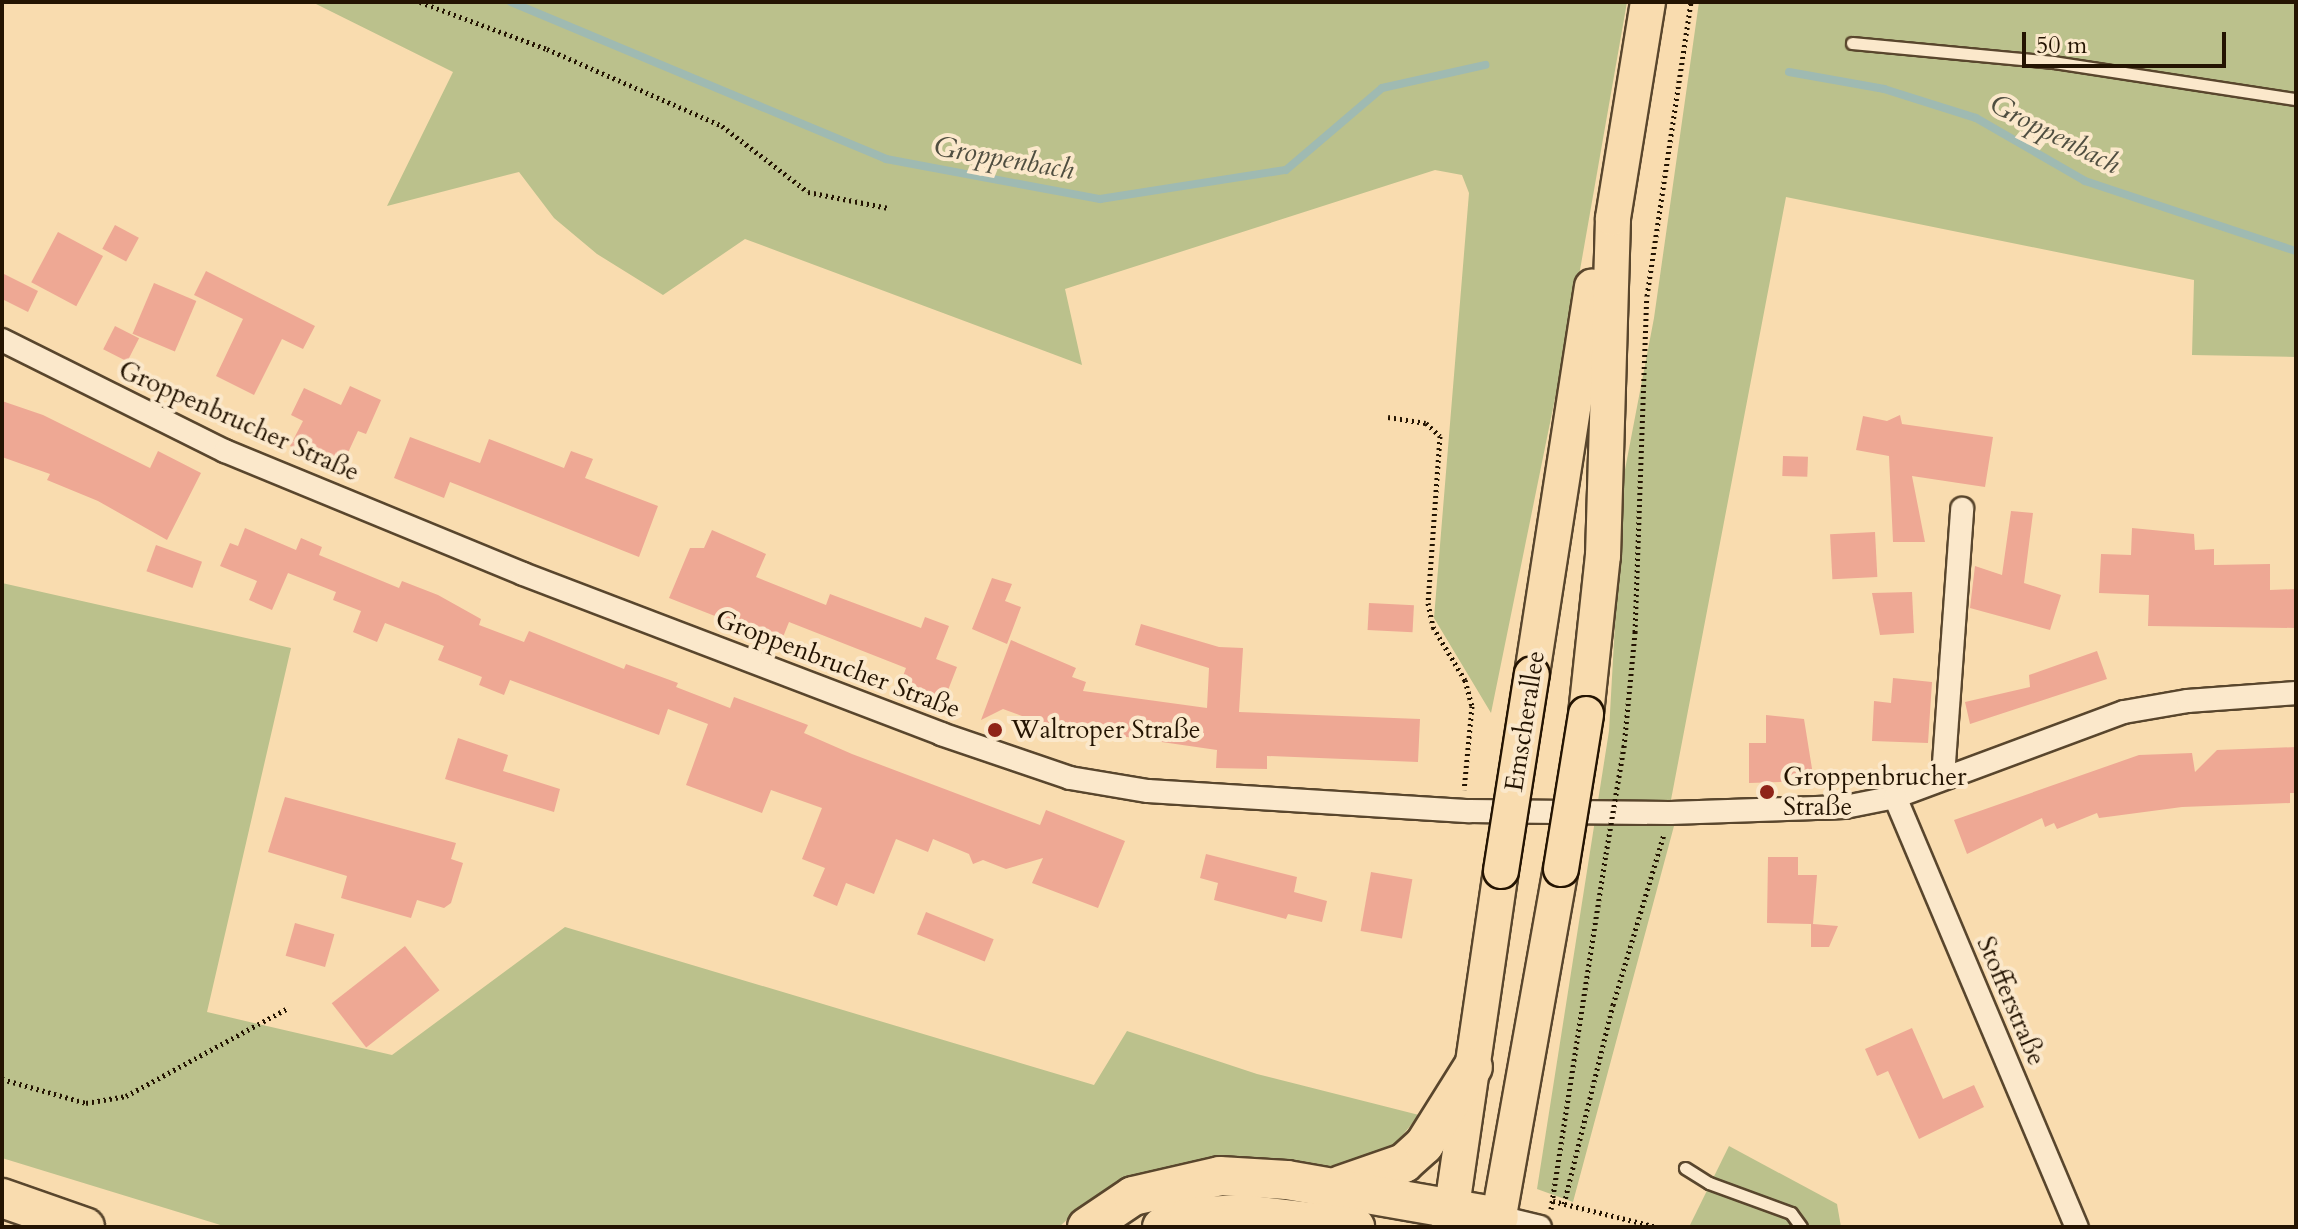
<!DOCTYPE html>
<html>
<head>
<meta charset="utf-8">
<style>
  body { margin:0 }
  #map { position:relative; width:2298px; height:1229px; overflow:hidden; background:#f9dcaf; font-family:Cardo,serif }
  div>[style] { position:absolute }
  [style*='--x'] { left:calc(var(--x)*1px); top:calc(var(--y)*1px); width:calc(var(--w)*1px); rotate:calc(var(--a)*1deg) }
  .green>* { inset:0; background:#bbc18c }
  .stream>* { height:8px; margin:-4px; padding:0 4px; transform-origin:4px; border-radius:4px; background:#9fbab2 }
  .building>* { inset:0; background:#eea894; transform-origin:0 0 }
  .path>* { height:5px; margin-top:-2.5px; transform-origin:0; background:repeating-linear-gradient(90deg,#241402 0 2px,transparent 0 6px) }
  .roads { filter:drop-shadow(2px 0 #59462d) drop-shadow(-2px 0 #59462d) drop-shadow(0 2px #59462d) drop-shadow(0 -2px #59462d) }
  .lane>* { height:11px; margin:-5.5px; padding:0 5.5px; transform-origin:5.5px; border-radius:5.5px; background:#fbe8cb }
  .street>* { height:22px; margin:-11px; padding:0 11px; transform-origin:11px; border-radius:11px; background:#fbe8cb }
  .primary>* { height:34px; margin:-17px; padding:0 17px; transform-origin:17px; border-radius:17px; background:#f9dcaf }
  .highway>* { height:38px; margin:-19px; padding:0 19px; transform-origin:19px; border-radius:19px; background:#f9dcaf }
  .path-bridge>* { height:5px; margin-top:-2.5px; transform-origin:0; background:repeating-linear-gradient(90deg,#241402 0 2px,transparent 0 6px) }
  .bridges { filter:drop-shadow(2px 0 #241402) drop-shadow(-2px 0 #241402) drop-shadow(0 2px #241402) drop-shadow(0 -2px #241402) }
  .primary-bridge>* { height:34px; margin:-17px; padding:0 17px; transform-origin:17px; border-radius:17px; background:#f9dcaf }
  .dots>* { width:22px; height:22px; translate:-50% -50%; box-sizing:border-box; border:4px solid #fbe8cb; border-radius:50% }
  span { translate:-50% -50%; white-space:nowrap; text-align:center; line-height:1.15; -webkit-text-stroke:8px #fbe8cb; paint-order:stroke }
  .street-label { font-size:26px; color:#241402 }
  .poi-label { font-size:26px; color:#241402 }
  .left { translate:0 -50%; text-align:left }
  .water-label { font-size:28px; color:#4f4e40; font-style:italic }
  .frame { position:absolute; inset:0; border:4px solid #241402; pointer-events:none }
  .scale { position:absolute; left:2022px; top:32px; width:204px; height:36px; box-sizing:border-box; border:4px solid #241402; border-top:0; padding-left:10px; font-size:24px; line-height:28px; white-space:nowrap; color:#241402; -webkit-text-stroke:6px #fbe8cb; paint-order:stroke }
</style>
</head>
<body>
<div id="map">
  <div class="green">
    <div style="clip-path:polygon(312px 2px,1627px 2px,1573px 310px,1491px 713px,1434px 618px,1469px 193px,1462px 175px,1435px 170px,1065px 289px,1082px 365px,745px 239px,663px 295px,597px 254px,554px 218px,519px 172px,387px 206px,453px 72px)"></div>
    <div style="clip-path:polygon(1699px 2px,2296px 2px,2296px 357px,2192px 355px,2194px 280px,1786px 197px,1670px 805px,1674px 826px,1573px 1202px,1537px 1189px,1609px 731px,1623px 480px,1654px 318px)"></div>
    <div style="clip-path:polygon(2px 583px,291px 648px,207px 1012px,392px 1055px,565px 927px,1094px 1085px,1127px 1031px,1257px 1074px,1419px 1115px,1389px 1152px,1335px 1168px,1198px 1164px,1132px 1177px,1081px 1207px,1059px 1227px,227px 1227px,2px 1158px)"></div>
    <div style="clip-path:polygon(1729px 1146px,1837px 1204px,1841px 1227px,1689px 1227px)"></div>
  </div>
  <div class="stream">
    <div style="--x:511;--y:2;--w:407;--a:22.7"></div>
    <div style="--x:886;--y:159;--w:218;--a:10.6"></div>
    <div style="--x:1100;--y:199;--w:188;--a:-8.9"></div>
    <div style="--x:1286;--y:170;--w:126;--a:-40.5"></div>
    <div style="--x:1382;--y:88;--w:106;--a:-12.6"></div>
    <div style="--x:1789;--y:72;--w:97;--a:10.1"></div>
    <div style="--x:1884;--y:89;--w:96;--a:17.5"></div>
    <div style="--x:1976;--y:118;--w:126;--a:30"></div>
    <div style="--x:2085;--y:181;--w:222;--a:18.4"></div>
  </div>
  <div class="building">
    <div style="left:115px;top:225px;width:27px;height:27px;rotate:28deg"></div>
    <div style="left:58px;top:232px;width:51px;height:57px;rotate:28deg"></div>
    <div style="clip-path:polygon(206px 271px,315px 326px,303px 349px,282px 339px,254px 395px,216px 376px,243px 319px,194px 295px)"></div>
    <div style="clip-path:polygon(2px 273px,38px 291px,28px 312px,2px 299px)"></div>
    <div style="left:154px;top:283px;width:46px;height:55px;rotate:23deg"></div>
    <div style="left:115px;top:326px;width:27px;height:26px;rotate:27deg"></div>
    <div style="clip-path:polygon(350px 386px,381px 400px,366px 434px,358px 431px,340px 470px,290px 446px,303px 421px,291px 415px,304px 388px,341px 405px)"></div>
    <div style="clip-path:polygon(2px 401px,43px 415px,150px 468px,158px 451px,201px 473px,167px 540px,98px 501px,47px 480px,50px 474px,2px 457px)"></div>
    <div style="clip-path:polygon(1900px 415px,1902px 424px,1993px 437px,1985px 487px,1912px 476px,1925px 542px,1893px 542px,1889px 456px,1856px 450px,1863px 416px,1887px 421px)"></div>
    <div style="clip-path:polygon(410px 437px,480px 463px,489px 439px,564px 468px,571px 451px,593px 459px,585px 478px,658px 506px,639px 557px,450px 482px,444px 498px,394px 478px)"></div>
    <div style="left:1783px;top:456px;width:25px;height:20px;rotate:2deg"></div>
    <div style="clip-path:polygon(2011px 511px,2033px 513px,2024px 583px,2061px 595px,2050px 630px,1970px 608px,1975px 566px,2002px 575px)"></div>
    <div style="clip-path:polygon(245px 528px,296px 550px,301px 538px,322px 547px,319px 555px,399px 588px,402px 581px,438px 595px,481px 619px,479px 625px,524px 642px,529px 631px,624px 669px,626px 664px,678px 683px,676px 687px,730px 708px,734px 697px,808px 725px,804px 733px,852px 754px,1040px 825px,1046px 810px,1125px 841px,1098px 908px,1032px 883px,1043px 858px,1006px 869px,983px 860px,973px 864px,969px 854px,933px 839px,928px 852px,896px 839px,874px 894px,846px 883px,837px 906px,813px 896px,825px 868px,802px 859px,822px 808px,771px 790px,762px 813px,686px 785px,708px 724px,668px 709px,659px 735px,510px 680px,504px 695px,479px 685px,482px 677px,438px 660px,444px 646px,385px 623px,377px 642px,353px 632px,361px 611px,333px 600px,336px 592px,288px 573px,272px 610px,249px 600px,257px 581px,220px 566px,230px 543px,238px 546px)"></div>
    <div style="clip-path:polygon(2132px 528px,2194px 534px,2195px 550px,2214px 549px,2214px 565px,2270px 564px,2270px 590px,2296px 589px,2296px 628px,2148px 626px,2149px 595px,2099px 593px,2101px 554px,2131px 555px)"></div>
    <div style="clip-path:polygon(712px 530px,766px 554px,756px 577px,826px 605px,830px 594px,921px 628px,925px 617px,949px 626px,936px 659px,957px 667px,943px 703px,899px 687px,906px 668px,789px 622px,781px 642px,669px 598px,690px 548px,704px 548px)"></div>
    <div style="left:1875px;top:532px;width:45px;height:45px;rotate:87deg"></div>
    <div style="left:156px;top:545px;width:49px;height:28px;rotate:20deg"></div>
    <div style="clip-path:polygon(992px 578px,1012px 584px,1005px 601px,1021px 607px,1007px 644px,972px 629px)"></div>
    <div style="clip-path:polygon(1912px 592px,1914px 633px,1880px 635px,1872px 593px)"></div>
    <div style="left:1369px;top:603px;width:45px;height:27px;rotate:3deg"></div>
    <div style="clip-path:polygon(1141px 624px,1219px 647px,1243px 648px,1239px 712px,1420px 719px,1418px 762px,1267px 756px,1267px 769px,1216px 768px,1217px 750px,1051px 726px,1041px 734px,1038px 722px,1003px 709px,981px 720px,1011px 640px,1076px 668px,1072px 677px,1086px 682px,1083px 691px,1207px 708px,1209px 668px,1135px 645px)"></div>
    <div style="clip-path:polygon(2097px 651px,2107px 679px,1970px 724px,1965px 702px,2030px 687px,2029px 675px)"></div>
    <div style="clip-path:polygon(1893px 678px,1932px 682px,1928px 743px,1872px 741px,1874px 701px,1891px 703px)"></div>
    <div style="clip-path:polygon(1766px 715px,1804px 719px,1814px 781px,1749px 783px,1749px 743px,1766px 743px)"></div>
    <div style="clip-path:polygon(458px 738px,508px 755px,503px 771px,560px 789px,554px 812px,445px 779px)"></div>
    <div style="clip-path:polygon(2296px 747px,2296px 793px,2290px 793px,2290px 803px,2182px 807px,2099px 818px,2097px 813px,2057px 829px,2054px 823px,2045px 827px,2042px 818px,1967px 854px,1954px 820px,2139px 755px,2192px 753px,2195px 772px,2217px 750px)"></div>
    <div style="clip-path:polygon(285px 797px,456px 843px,451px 859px,463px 863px,451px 903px,444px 908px,417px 900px,411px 918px,341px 898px,347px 876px,268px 852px)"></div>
    <div style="clip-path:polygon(1206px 854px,1297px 877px,1294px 892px,1327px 901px,1322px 922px,1288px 914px,1286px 919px,1214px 900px,1218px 883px,1200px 878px)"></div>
    <div style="clip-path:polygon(1768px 857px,1798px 857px,1798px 875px,1817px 875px,1813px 924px,1838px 926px,1829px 947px,1811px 947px,1811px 924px,1767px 923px)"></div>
    <div style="left:1371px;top:872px;width:42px;height:60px;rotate:10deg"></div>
    <div style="left:926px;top:912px;width:73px;height:24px;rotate:22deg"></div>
    <div style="left:295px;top:923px;width:41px;height:34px;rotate:16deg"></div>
    <div style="left:405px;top:946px;width:56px;height:93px;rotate:52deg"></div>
    <div style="clip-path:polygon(1912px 1028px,1943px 1099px,1974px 1085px,1984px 1107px,1919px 1139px,1888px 1071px,1877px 1076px,1865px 1049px)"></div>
  </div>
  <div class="path">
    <div style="--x:420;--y:2;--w:135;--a:20.3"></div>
    <div style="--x:547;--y:49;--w:191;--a:23.7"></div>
    <div style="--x:722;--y:126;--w:108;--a:37.5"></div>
    <div style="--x:808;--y:192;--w:82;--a:11.3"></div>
    <div style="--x:1388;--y:417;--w:38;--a:9"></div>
    <div style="--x:1426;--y:423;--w:19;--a:43"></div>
    <div style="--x:1440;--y:436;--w:167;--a:94.1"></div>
    <div style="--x:1428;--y:603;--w:25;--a:78"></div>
    <div style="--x:1433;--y:627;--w:62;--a:58.9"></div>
    <div style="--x:1465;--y:680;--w:27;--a:75"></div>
    <div style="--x:1472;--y:706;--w:84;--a:95.4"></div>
    <div style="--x:1624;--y:747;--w:116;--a:-84.5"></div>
    <div style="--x:1635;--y:632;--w:336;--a:-88"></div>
    <div style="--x:1647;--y:296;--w:297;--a:-81.5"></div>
    <div style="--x:2;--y:1079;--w:87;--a:15.9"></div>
    <div style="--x:86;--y:1103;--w:41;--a:-9.9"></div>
    <div style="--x:126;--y:1096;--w:184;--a:-28.5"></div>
    <div style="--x:1553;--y:1201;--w:107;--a:14"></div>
    <div style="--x:1564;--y:1204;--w:205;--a:-76.2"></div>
    <div style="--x:1613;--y:1005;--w:178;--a:-73.4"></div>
    <div style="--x:1551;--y:1209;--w:359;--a:-81.2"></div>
  </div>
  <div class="roads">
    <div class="lane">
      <div style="--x:1852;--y:43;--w:202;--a:5.4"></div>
      <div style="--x:2053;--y:62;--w:246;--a:8.7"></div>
      <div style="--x:1685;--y:1168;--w:28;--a:32"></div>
      <div style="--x:1709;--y:1183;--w:87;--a:20.1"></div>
      <div style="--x:1791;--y:1213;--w:17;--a:54"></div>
    </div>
    <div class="street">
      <div style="--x:2;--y:340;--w:249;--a:26.5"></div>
      <div style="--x:225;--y:451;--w:322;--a:22.4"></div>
      <div style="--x:523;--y:574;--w:448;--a:20.9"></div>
      <div style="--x:941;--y:734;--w:136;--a:18.8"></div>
      <div style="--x:1070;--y:778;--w:79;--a:9.5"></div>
      <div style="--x:1148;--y:791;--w:322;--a:3.6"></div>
      <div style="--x:1469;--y:811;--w:201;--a:0.6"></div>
      <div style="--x:1670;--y:813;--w:175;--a:-2"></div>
      <div style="--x:1845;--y:807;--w:51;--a:-11.3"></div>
      <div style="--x:1895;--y:797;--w:244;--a:-20.4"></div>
      <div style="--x:2124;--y:712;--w:65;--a:-9.8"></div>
      <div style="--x:2188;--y:701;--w:108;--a:-4.2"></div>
      <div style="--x:1943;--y:777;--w:269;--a:-85.9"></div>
      <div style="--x:1895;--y:797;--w:467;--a:67.1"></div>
      <div style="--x:1499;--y:1217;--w:42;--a:13.7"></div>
    </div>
    <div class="primary">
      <div style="--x:1532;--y:674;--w:392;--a:-81.2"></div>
      <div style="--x:1586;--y:714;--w:159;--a:-83.9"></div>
      <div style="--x:1603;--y:556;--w:338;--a:-88.3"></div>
      <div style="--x:1613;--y:218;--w:219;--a:-80.8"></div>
      <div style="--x:1449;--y:1227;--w:360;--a:-81.7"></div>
      <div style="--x:1497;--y:1227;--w:364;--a:-79.9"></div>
    </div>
    <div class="highway">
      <div style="--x:1341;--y:1185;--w:67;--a:-19.2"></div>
      <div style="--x:1404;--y:1163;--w:27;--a:-42"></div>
      <div style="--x:1424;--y:1145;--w:92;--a:-57.9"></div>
      <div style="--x:2;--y:1198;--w:88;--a:19.3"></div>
      <div style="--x:1087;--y:1227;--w:55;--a:-34"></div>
      <div style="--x:1133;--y:1196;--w:89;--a:-12.9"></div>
      <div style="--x:1220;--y:1176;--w:67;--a:3.4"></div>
      <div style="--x:1287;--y:1180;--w:215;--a:9.9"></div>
      <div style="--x:1162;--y:1227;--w:29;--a:-20"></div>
      <div style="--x:1189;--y:1217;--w:52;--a:-3.3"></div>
      <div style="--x:1241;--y:1214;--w:115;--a:6.5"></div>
    </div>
  </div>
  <div class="path-bridge">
    <div style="--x:1606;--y:854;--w:109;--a:-80.5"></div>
  </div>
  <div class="bridges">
    <div class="primary-bridge">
      <div style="--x:1561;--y:869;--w:157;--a:-80.8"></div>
      <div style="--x:1501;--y:871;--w:199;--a:-81.1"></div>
    </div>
  </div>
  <div class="dots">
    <div style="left:995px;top:730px;background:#8f2418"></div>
    <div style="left:1767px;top:792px;background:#8f2418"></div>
  </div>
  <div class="street-label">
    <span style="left:239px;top:421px;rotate:24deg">Groppenbrucher Straße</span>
    <span style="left:838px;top:664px;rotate:21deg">Groppenbrucher Straße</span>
    <span style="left:1525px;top:721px;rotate:-81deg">Emscherallee</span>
    <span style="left:2011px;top:1001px;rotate:67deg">Stofferstraße</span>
  </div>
  <div class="poi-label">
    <span class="left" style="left:1011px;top:730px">Waltroper Straße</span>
    <span class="left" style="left:1783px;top:792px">Groppenbrucher<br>Straße</span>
  </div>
  <div class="water-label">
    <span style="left:2055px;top:134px;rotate:27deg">Groppenbach</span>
    <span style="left:1004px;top:158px;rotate:10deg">Groppenbach</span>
  </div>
  <div class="frame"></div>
  <div class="scale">50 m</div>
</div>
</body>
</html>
